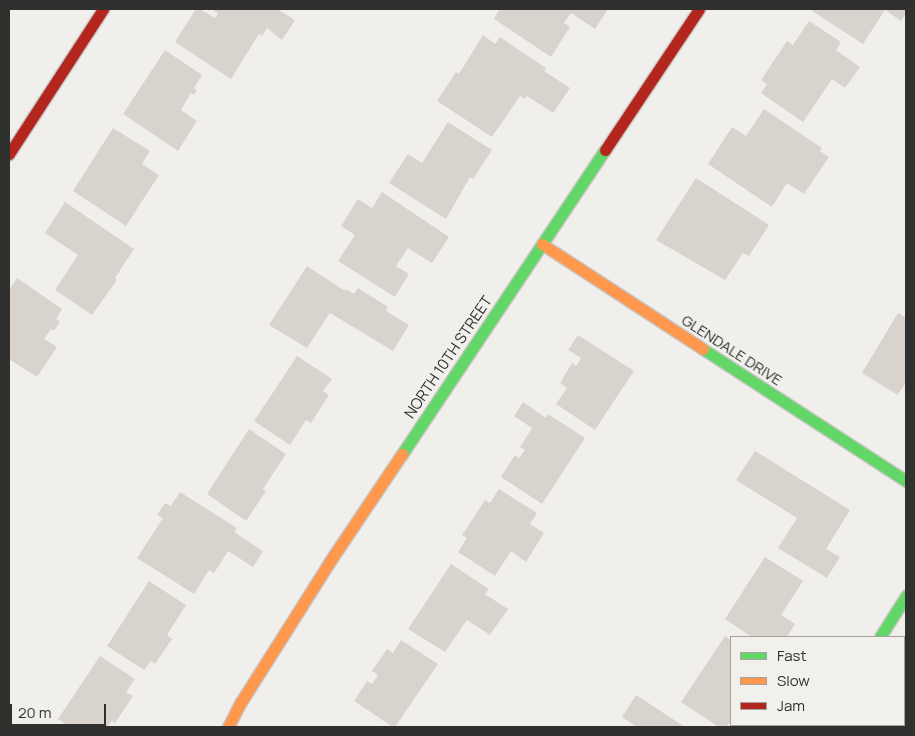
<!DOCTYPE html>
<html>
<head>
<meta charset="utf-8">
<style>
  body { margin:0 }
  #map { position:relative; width:915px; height:736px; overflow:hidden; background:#f1efec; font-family:Manrope,sans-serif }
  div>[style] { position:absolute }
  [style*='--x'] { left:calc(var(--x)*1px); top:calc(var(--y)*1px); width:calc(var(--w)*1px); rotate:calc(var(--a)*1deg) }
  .building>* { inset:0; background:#d9d3cd }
  .roads { filter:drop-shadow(1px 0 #c6c5c3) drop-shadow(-1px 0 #c6c5c3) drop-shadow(0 1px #c6c5c3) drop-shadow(0 -1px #c6c5c3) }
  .street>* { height:28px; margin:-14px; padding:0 14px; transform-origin:14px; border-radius:14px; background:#fdfdfc }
  .fast>* { height:11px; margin:-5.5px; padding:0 5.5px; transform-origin:5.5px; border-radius:5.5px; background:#63d668 }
  .slow>* { height:11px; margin:-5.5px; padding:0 5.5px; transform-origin:5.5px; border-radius:5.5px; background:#ff974d }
  .jam>* { height:11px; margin:-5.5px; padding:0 5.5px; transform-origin:5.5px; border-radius:5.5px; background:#b3261e }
  span { translate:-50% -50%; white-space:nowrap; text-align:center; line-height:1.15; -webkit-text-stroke:4px #f2f0eb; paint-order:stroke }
  .street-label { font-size:15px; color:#30302e }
  .frame { position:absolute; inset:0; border:10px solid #30302e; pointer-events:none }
  .legend { position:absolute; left:730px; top:636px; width:175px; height:90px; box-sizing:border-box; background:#f2f0eb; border:1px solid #a4a39f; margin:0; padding:6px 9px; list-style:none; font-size:15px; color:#30302e }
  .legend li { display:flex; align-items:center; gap:10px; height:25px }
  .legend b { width:25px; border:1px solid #a4a39f }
  .scale { position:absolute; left:10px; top:704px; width:96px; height:22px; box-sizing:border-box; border:2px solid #30302e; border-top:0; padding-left:6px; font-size:15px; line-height:18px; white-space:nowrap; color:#30302e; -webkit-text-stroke:4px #f2f0eb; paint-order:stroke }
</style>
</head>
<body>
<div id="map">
  <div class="building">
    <div style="clip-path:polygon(196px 9px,200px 9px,215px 18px,218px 13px,210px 9px,277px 9px,295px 20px,282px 40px,267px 28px,262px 36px,259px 34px,231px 79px,175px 42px)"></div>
    <div style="clip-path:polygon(500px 9px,608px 9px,595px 29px,571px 13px,564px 23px,570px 27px,551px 57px,494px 19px)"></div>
    <div style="clip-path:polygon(809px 9px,906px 9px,906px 13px,901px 21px,885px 10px,863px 44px)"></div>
    <div style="clip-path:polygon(809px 21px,841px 42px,836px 50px,860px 67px,845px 88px,832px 79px,803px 122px,761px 93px,767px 84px,761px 80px,787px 41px,793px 45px)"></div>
    <div style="clip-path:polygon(483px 35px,495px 44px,500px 37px,546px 68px,544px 71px,570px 88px,553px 113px,527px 96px,525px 99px,520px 96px,492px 137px,437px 101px,456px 72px,459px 74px)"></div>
    <div style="clip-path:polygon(165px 50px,202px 75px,194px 88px,197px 90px,194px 95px,191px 93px,181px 110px,197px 121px,178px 151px,123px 114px)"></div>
    <div style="clip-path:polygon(764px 109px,822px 148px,820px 151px,829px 157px,804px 194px,787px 183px,772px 207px,708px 164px,732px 127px,746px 136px)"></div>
    <div style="clip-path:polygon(448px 122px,492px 150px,473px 179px,470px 177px,446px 219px,389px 183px,408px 154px,422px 163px)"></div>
    <div style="clip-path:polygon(113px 128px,150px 151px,142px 164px,159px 175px,126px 226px,73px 191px)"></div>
    <div style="clip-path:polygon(696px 178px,769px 225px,749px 256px,743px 253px,725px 280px,656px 240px)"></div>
    <div style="clip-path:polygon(382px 192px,449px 237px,432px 263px,408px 248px,396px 266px,409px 274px,395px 297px,338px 261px,355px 235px,341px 226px,358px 199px,372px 208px)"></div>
    <div style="clip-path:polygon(65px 202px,134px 249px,115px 278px,117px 280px,92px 315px,55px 290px,78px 255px,45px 233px)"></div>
    <div style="clip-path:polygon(307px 266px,345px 291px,346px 289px,354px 294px,358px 288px,388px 307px,386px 311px,409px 325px,393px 351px,330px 313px,307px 348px,269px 325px)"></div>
    <div style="clip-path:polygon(17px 278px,62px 309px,56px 319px,60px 322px,54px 331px,51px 329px,44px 339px,57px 347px,37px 377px,9px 359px,9px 290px)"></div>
    <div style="clip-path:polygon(898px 313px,906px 318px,906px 382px,898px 395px,862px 373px)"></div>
    <div style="clip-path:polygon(578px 335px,634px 371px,595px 430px,556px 404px,567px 388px,560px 383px,572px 363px,576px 366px,581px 358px,568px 350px)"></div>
    <div style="clip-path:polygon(297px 356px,332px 379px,323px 391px,329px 395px,311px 423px,306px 420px,290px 445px,254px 421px)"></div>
    <div style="clip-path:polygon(523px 402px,546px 418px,548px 414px,585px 438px,542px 504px,501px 477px,515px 455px,519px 458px,525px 450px,520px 447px,532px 428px,514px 416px)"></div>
    <div style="clip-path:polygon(249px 429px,286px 454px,263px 489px,266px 491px,246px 521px,207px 494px)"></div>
    <div style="clip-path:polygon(755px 451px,850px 510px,826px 549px,840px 557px,827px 578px,778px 548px,797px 518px,736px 480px)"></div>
    <div style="clip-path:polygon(499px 489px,537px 513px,530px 524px,544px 533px,526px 562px,511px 551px,495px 576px,458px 552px,467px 538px,462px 535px,485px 500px,490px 503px)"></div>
    <div style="clip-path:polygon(180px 492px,237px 528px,234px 532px,263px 551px,253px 567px,228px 551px,214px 573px,209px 570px,194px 594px,137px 558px,163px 518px,157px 515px,165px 503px,171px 506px)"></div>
    <div style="clip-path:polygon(765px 557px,803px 581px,781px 615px,795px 624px,787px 637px,752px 637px,725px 619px)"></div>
    <div style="clip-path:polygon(451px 564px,489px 589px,485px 594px,508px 609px,490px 635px,467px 620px,445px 652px,408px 629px)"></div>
    <div style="clip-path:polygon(149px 581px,186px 605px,167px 635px,172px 639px,155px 664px,151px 661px,144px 670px,107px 646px)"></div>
    <div style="clip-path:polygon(725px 636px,731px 640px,731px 721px,727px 727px,719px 727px,681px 702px)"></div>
    <div style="clip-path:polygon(401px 640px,438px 664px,395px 727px,393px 727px,354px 701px,367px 681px,372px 684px,378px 675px,372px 671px,387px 649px,393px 653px)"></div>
    <div style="clip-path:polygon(100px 656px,135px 679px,126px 692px,133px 696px,115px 723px,112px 721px,107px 727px,70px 727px,58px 719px)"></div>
    <div style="clip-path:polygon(636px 695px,685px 727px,637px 727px,622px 717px)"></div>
  </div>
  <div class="roads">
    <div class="street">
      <div style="--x:822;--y:727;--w:3;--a:-45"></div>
    </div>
    <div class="fast">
      <div style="--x:703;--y:349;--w:242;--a:33"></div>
      <div style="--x:402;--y:454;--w:366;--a:-56.3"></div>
      <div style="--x:880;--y:637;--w:49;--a:-57.6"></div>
    </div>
    <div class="slow">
      <div style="--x:542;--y:244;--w:192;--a:33.1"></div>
      <div style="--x:228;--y:727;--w:28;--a:-63"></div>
      <div style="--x:241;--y:702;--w:167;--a:-57.7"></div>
      <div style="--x:330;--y:561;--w:129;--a:-56.1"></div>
    </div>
    <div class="jam">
      <div style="--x:605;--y:150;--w:169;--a:-56.3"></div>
      <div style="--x:9;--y:154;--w:173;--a:-57"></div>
    </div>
  </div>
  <div class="street-label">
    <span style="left:732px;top:350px;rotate:33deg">GLENDALE DRIVE</span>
    <span style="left:448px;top:357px;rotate:-56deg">NORTH 10TH STREET</span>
  </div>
  <div class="frame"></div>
  <ul class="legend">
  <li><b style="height:6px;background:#63d668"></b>Fast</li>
  <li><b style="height:6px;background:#ff974d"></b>Slow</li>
  <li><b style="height:6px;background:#b3261e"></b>Jam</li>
  </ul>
  <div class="scale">20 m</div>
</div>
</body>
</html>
